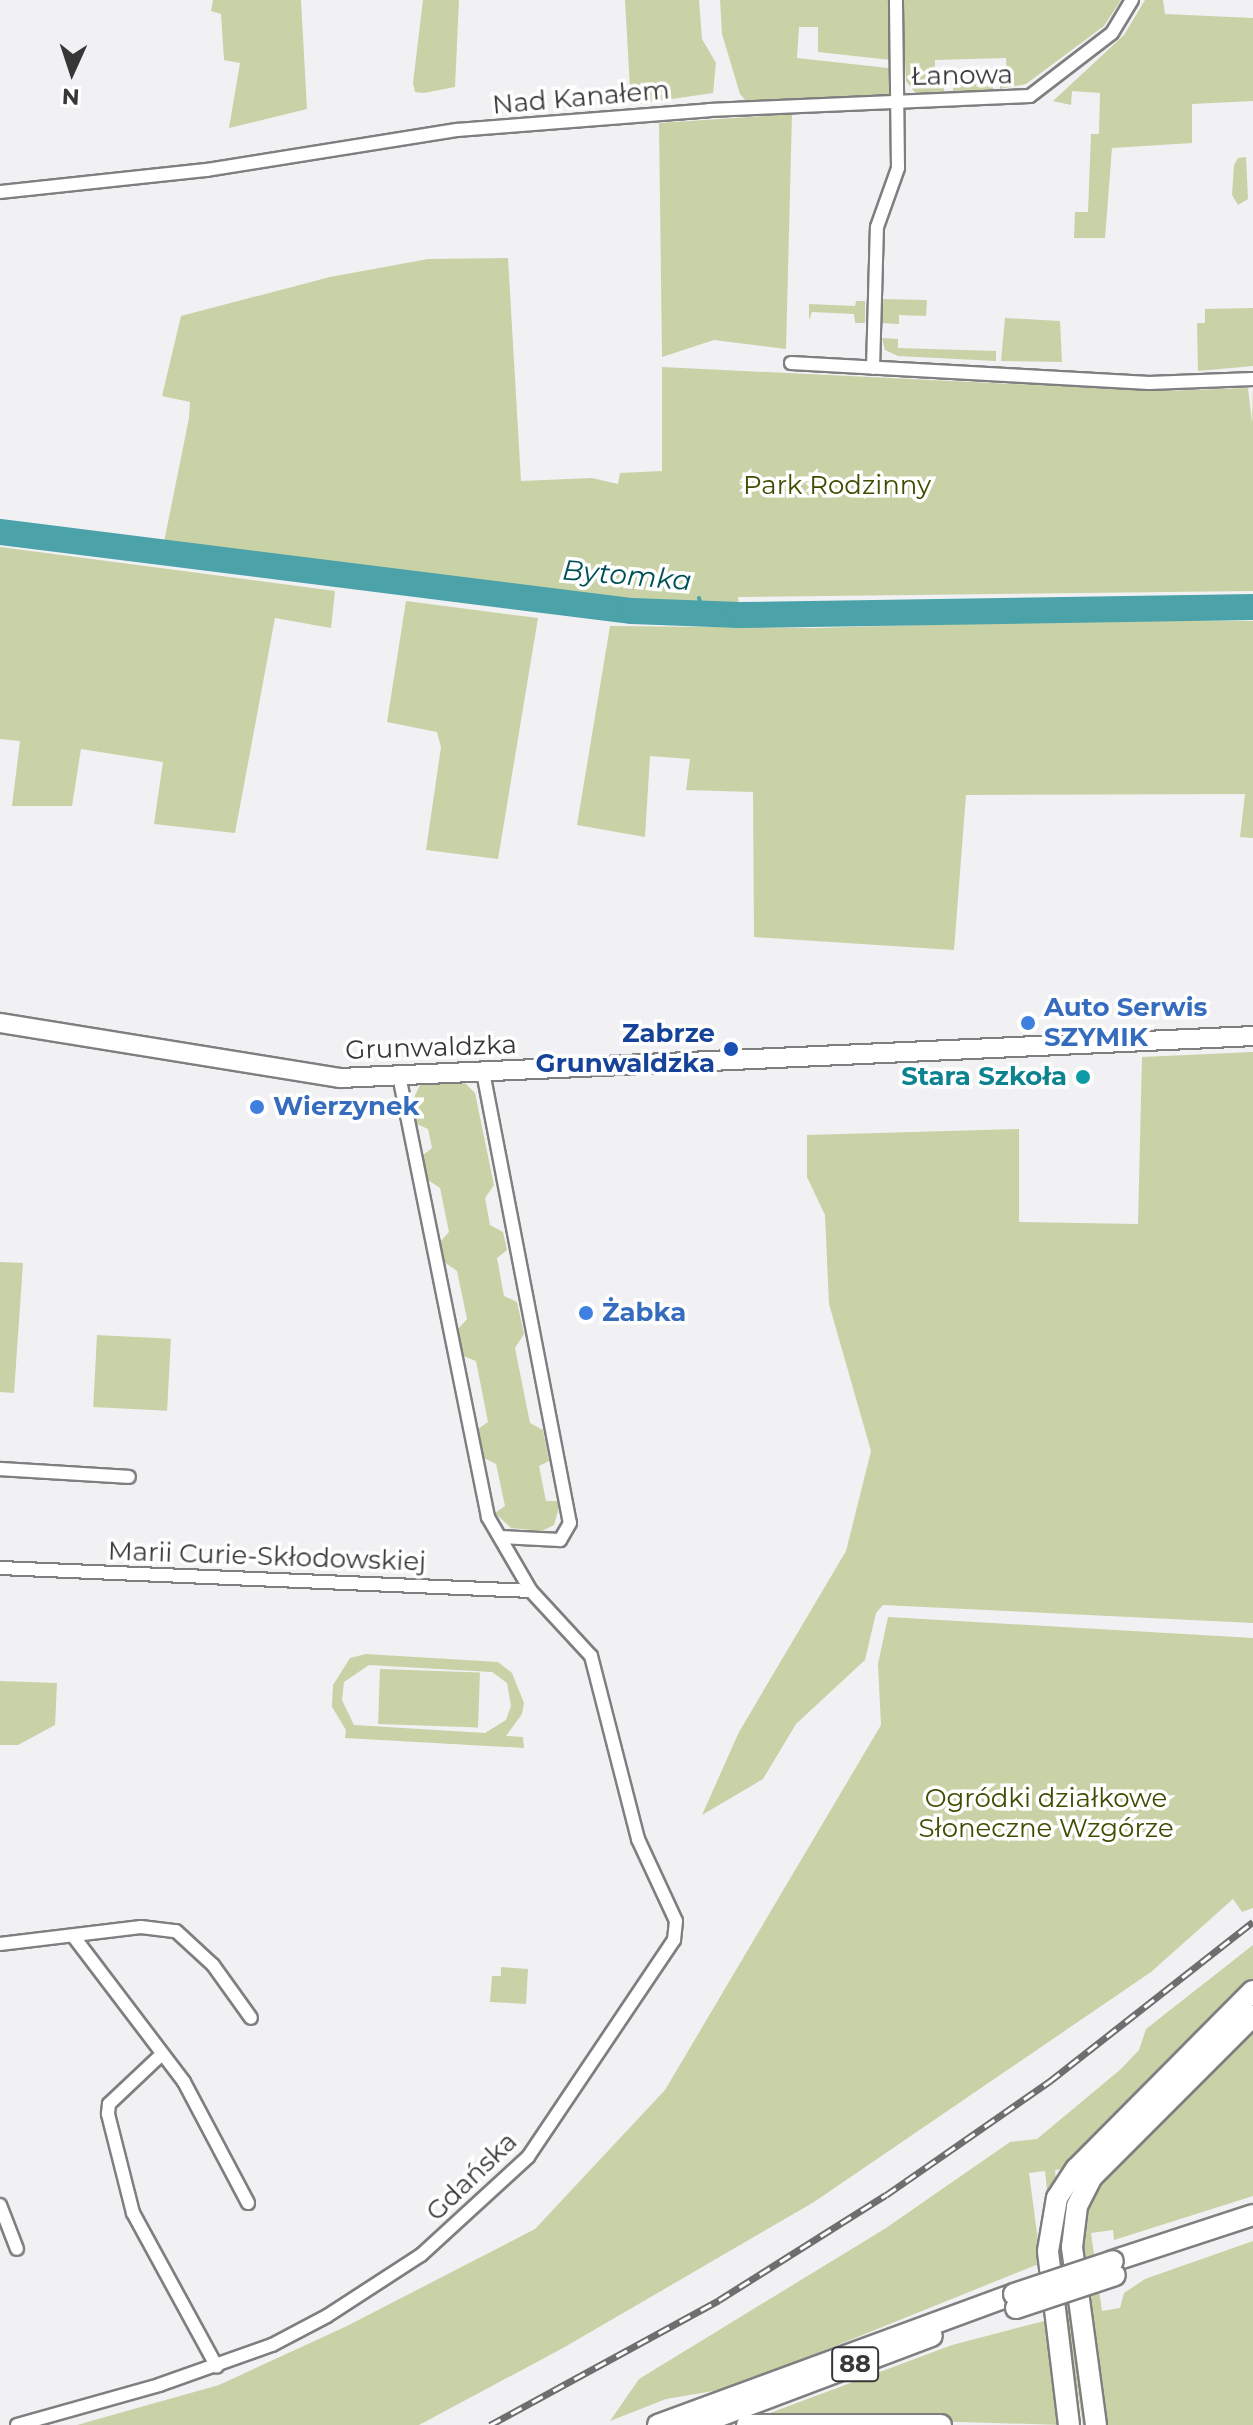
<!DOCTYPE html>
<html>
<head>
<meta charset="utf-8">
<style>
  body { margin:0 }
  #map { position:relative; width:1253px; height:2425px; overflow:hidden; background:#f1f1f3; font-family:Montserrat,sans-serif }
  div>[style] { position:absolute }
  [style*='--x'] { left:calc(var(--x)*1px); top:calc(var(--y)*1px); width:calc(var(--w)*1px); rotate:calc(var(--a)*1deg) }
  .green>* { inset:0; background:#c8d2a6; transform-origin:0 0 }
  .stream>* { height:4px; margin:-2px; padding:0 2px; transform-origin:2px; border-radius:2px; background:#4ba2a9 }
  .river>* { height:26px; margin:-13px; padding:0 13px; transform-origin:13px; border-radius:13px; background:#4ba2a9 }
  .roads { filter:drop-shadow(2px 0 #7f7f80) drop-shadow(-2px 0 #7f7f80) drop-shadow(0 2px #7f7f80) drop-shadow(0 -2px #7f7f80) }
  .street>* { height:12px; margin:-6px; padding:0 6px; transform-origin:6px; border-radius:6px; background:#fff }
  .secondary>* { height:18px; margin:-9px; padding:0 9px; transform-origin:9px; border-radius:9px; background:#fff }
  .primary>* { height:20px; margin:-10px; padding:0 10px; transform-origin:10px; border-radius:10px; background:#fff }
  .rail>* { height:7px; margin-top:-3.5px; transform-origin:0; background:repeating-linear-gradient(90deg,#fff 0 12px,#6e6e6f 0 24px); box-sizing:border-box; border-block:2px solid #6e6e6f }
  .bridges { filter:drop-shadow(2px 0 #7f7f80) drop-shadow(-2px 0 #7f7f80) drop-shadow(0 2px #7f7f80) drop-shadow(0 -2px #7f7f80) }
  .primary-bridge>* { height:20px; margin:-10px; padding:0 10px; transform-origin:10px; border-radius:10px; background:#fff }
  .dots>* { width:22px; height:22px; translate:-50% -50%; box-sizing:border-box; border:4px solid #fff; border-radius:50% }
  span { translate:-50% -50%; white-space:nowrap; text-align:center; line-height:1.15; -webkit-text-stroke:7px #fff; paint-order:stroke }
  .shield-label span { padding:2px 6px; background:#fff; border:2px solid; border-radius:6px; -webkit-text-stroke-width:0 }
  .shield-label { font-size:24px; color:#373738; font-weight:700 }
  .street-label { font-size:26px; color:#373738 }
  .park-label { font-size:26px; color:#414c01 }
  .shop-label { font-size:26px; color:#366cbe; font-weight:700 }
  .left { translate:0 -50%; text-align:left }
  .transit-label { font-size:26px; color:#164399; font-weight:700 }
  .right { translate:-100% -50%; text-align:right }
  .culture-label { font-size:26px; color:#0d838f; font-weight:700 }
  .water-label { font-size:28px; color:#005157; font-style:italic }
  .north { position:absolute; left:32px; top:32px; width:80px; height:80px; -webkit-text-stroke:6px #fff; paint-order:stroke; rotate:183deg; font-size:22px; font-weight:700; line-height:32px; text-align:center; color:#373738 }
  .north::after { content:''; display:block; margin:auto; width:28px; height:36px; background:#373738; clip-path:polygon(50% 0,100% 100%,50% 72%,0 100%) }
</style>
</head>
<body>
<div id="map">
  <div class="green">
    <div style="clip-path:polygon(213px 0,301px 0,307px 109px,229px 128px,240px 63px,224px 60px,221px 14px,211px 11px)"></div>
    <div style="clip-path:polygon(423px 0,459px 0,455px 87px,424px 93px,415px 92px,413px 83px)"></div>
    <div style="clip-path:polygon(625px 0,699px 0,702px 39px,716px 63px,713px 93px,631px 105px)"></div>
    <div style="clip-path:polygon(720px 0,888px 0,891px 60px,818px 52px,818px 27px,799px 27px,797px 58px,888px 68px,893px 75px,892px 94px,747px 102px,740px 94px,722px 34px)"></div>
    <div style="clip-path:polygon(902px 0,1121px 0,1104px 26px,1026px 84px,1000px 89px,1000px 79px,1007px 79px,1006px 58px,935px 60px,935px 85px,944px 85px,944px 95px,917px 95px,906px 81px)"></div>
    <div style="clip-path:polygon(1145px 0,1163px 0,1165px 14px,1253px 18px,1253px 101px,1192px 104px,1192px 143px,1112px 148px,1105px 238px,1074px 238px,1075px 212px,1088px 212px,1091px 134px,1099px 134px,1100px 93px,1072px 91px,1071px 105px,1053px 101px,1124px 35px)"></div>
    <div style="left:993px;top:84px;width:9px;height:40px;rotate:90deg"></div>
    <div style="clip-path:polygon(792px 114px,786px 349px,714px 340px,662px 357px,659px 123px)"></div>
    <div style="clip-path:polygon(1246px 157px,1248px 199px,1238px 205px,1232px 195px,1234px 165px,1238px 158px)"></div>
    <div style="clip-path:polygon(508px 258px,521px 481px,592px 478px,618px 484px,620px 473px,662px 471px,662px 367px,1160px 391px,1248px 388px,1252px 423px,1253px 387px,1253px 591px,738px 597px,739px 605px,649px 605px,163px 547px,189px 418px,190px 402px,162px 396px,181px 316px,330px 277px,428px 259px)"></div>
    <div style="clip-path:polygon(881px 299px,927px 300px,926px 316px,899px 315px,899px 324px,880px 323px)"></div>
    <div style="clip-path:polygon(856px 301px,865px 301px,865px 323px,855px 323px,854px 314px,812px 312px,809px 320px,809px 304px,855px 306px)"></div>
    <div style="clip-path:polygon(1253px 308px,1253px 366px,1198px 371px,1197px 323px,1205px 323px,1205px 309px)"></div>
    <div style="clip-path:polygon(1005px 318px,1060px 321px,1062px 362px,1001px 361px)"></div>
    <div style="clip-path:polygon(882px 338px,898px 339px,898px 348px,996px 351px,996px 361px,898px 356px,885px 350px)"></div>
    <div style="clip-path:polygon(0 547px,335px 591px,331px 628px,275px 618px,235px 833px,154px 824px,163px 762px,81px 749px,72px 806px,12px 806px,20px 741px,0 739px)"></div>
    <div style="clip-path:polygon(406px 601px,538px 618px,498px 859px,426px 850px,441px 747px,437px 732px,387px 722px)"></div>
    <div style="clip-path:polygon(1100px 620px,1253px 621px,1253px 838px,1240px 837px,1245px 794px,966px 795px,954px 950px,754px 937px,753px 792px,686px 790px,690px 759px,650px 756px,645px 837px,577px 825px,610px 626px,814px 628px)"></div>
    <div style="clip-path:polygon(1253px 1052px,1253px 1623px,883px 1605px,876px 1613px,865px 1660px,796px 1724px,763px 1779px,702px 1815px,739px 1732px,846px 1551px,871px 1451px,829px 1304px,825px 1215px,807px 1177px,807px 1135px,1019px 1129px,1019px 1222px,1138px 1224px,1142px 1057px)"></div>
    <div style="clip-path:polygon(465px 1083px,475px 1093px,494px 1185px,485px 1198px,490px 1225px,503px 1232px,507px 1250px,497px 1258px,504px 1296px,517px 1302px,524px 1334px,515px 1348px,530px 1423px,543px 1430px,549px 1461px,539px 1466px,546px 1501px,557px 1501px,559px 1507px,554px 1525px,542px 1531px,511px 1528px,495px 1513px,505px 1506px,496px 1464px,484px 1458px,478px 1429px,488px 1422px,476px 1361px,463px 1356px,458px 1329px,467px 1319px,457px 1271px,444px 1262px,440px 1242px,449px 1232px,440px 1188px,428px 1180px,425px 1166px,423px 1155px,432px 1148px,428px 1129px,417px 1124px,412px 1102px,420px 1085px)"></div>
    <div style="clip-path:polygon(0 1262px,23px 1263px,14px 1393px,0 1392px)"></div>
    <div style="left:97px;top:1335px;width:74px;height:72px;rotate:3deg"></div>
    <div style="clip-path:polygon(888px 1617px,1253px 1638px,1253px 1908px,1242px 1912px,1233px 1899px,1151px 1972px,814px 2202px,563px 2348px,419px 2425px,77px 2425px,219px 2385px,347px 2326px,535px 2229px,665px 2090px,881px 1725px,878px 1664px)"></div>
    <div style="clip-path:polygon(evenodd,366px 1654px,498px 1662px,512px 1673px,524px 1703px,522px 1714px,506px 1736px,523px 1737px,524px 1748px,345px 1738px,346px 1730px,332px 1707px,333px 1685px,350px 1658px,366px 1654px,369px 1665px,492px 1672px,507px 1683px,511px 1706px,506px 1720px,485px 1733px,354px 1725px,342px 1700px,344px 1682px,369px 1665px)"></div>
    <div style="left:380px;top:1669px;width:100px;height:55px;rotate:2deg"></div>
    <div style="clip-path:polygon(0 1681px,57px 1683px,55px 1725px,18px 1745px,0 1745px)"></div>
    <div style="clip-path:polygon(1253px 1945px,1253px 1982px,1069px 2168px,1055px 2170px,1056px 2181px,1047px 2190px,1045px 2171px,1029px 2173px,1041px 2263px,731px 2388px,666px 2399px,610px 2421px,639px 2379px,886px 2228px,1010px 2142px,1037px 2139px,1121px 2069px,1139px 2050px,1146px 2029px)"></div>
    <div style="clip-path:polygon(501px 1967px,528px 1969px,526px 2004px,490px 2002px,492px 1976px,501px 1976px)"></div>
    <div style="clip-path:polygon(1253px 2025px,1253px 2196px,1114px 2240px,1113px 2230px,1091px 2233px,1102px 2311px,1120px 2308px,1124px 2293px,1145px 2279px,1253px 2241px,1253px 2425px,1103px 2425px,1080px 2231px,1090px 2193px)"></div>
    <div style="clip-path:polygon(1059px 2210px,1088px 2425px,1083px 2425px,1056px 2255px)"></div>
    <div style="clip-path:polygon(1048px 2320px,1062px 2425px,762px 2416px,952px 2345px)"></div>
  </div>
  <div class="stream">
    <div style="--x:699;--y:598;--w:16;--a:75"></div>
    <div style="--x:734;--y:626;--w:13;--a:-61"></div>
  </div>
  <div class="river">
    <div style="--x:0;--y:532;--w:637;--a:7.13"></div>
    <div style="--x:632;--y:611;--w:108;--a:2.1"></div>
    <div style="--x:740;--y:615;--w:513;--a:-0.89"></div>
  </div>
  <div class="roads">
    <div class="street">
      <div style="--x:0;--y:192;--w:208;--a:-6.1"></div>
      <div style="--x:207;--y:170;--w:253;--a:-9.1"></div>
      <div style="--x:457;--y:130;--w:253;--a:-4.5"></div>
      <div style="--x:709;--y:110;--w:321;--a:-2.5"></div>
      <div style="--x:1030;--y:96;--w:103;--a:-37.5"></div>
      <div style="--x:1112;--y:33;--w:39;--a:-59"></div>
      <div style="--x:791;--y:363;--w:359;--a:3.2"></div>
      <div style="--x:1149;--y:383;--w:104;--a:-2.2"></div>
      <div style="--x:873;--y:368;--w:141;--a:-88.4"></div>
      <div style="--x:877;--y:227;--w:63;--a:-70.4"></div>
      <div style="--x:898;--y:168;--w:168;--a:-90.7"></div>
      <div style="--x:483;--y:1072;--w:459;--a:79.1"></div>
      <div style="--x:570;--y:1523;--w:20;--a:120"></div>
      <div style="--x:560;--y:1540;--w:60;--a:-177.1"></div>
      <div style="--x:0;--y:1469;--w:129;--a:3.5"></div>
      <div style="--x:0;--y:1568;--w:531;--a:2.48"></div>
      <div style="--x:74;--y:1937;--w:182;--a:52.8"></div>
      <div style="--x:184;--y:2082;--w:137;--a:62.1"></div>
      <div style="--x:0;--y:1944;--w:142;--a:-6.9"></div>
      <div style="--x:141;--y:1927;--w:35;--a:7"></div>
      <div style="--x:176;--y:1931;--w:50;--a:42.6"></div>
      <div style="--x:213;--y:1965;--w:65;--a:54.4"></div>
      <div style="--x:162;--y:2054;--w:73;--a:136.7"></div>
      <div style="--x:109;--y:2104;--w:10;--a:96"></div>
      <div style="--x:108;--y:2114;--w:102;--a:75.8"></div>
      <div style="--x:133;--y:2213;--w:175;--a:61.4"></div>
      <div style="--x:0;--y:2205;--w:47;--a:68.9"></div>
      <div style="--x:17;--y:2425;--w:148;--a:-15.7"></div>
      <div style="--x:159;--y:2385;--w:120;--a:-19.5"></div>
      <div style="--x:272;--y:2345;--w:62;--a:-27.8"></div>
      <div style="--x:327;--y:2316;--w:112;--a:-33"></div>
      <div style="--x:421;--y:2255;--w:145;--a:-42.5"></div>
      <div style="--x:528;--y:2157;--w:262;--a:-56.1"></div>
      <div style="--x:674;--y:1940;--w:19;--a:-84"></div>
      <div style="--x:676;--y:1921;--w:90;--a:-114.9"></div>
      <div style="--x:638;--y:1839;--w:189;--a:-104.4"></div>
      <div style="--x:591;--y:1656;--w:88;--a:-132.7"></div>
      <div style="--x:531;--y:1591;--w:86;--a:-120.2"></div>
      <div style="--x:488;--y:1517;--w:451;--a:-101.4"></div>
    </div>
    <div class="secondary">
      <div style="--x:0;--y:1023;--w:344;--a:9.2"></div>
      <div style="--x:340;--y:1078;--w:914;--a:-2.63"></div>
    </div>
    <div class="primary">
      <div style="--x:1113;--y:2261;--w:147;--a:-18.2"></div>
      <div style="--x:658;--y:2425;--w:379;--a:-20.2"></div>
      <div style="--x:696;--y:2425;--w:252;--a:-20.7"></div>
      <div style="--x:747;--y:2425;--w:194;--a:0"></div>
      <div style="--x:1069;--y:2425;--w:175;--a:-96.9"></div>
      <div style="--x:1048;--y:2251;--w:54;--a:-80.4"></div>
      <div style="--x:1057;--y:2198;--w:35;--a:-57"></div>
      <div style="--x:1076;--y:2169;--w:251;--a:-45.2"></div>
      <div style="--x:1096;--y:2425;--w:180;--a:-97.7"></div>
      <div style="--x:1072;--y:2247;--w:41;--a:-83"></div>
      <div style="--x:1077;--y:2206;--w:33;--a:-63"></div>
      <div style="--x:1092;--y:2177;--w:228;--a:-45"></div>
    </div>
  </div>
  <div class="rail">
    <div style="--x:490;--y:2425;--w:261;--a:-28.6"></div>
    <div style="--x:719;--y:2300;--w:197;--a:-32.2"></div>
    <div style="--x:886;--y:2195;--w:200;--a:-34.8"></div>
    <div style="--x:1050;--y:2081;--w:258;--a:-38.1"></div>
  </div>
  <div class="bridges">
    <div class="primary-bridge">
      <div style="--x:1014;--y:2294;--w:104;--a:-18.4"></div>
      <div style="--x:1016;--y:2308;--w:104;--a:-18.4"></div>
    </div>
  </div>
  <div class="dots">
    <div style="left:1028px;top:1023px;background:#3f7fe0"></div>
    <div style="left:731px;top:1049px;background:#1a4fb4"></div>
    <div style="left:1083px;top:1077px;background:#0f9aa8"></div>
    <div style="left:257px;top:1107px;background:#3f7fe0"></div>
    <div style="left:586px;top:1313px;background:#3f7fe0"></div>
  </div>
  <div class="shield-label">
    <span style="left:855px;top:2364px">88</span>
  </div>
  <div class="street-label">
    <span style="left:962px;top:76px;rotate:-1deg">Łanowa</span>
    <span style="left:581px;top:98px;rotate:-5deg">Nad Kanałem</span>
    <span style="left:431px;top:1048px;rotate:-2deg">Grunwaldzka</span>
    <span style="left:267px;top:1557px;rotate:2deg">Marii Curie-Skłodowskiej</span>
    <span style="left:472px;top:2177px;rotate:-44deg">Gdańska</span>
  </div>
  <div class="park-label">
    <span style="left:837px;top:486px">Park Rodzinny</span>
    <span style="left:1046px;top:1814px">Ogródki działkowe<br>Słoneczne Wzgórze</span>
  </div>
  <div class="shop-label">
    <span class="left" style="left:1044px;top:1023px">Auto Serwis<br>SZYMIK</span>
    <span class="left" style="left:273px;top:1107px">Wierzynek</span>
    <span class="left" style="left:602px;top:1313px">Żabka</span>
  </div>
  <div class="transit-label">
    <span class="right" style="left:715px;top:1049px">Zabrze<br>Grunwaldzka</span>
  </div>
  <div class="culture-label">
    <span class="right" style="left:1067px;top:1077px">Stara Szkoła</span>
  </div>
  <div class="water-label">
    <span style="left:627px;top:575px;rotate:5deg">Bytomka</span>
  </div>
  <div class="north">N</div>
</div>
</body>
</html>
